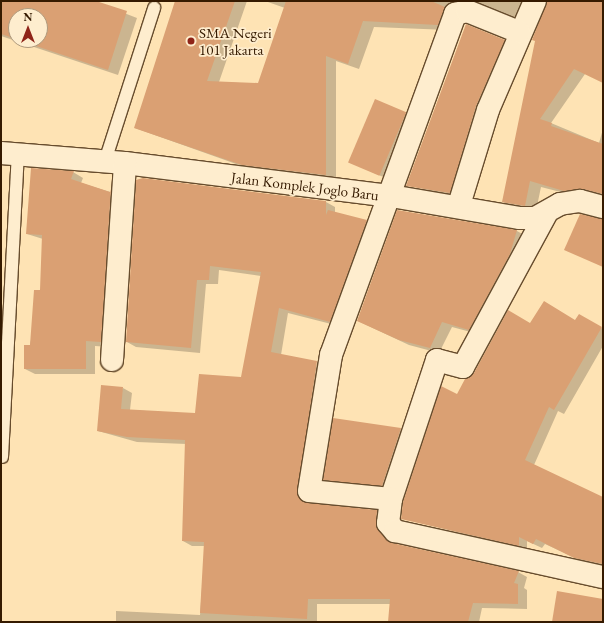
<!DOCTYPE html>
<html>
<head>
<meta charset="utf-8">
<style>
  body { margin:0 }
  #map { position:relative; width:604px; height:623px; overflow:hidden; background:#fee3b4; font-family:"EB Garamond",serif }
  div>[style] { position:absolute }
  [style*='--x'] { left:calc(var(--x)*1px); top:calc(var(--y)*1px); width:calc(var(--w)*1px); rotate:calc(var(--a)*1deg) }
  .shadow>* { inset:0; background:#0003 }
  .building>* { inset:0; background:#daa073; transform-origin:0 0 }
  .roads { filter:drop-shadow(1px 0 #674c2d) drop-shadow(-1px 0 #674c2d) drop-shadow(0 1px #674c2d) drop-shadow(0 -1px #674c2d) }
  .service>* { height:12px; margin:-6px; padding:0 6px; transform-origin:6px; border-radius:6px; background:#feedce }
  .minor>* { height:22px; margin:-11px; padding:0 11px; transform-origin:11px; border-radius:11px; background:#feedce }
  .dots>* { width:11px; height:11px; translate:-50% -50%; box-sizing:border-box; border:2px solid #feedce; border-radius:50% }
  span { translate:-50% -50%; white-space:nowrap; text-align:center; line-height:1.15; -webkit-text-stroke:3.5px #feedce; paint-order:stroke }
  .poi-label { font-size:15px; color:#351a00 }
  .left { translate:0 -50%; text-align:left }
  .street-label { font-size:15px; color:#351a00 }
  .frame { position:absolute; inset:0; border:2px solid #351a00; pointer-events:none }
  .north { position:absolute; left:8px; top:8px; width:40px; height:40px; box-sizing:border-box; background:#feedce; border:1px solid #ae997c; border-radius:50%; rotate:0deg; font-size:11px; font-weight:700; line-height:16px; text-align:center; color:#351a00 }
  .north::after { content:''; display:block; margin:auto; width:14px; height:18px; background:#8f2418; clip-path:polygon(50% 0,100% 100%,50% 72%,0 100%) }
</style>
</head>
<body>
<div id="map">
  <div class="shadow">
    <div style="clip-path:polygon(evenodd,1px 1px,93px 1px,137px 18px,118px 75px,1px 36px,1px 1px,16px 16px,40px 16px,40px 40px,16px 40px,16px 16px)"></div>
    <div style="clip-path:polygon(177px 1px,247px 1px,219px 82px,259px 84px,285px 8px,265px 1px,536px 1px,525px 22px,476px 4px,448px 30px,374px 27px,359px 69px,336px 61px,336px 181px,253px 170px,135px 128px)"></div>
    <div style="clip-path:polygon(547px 1px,603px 1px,603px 55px,585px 74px,551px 123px,599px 143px,603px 129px,603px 197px,576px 196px,541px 187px,536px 211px,513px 208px,503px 202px)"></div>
    <div style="clip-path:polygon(504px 41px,512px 45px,457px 197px,407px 185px)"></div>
    <div style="clip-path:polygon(406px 113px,415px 119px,392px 181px,350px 162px)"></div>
    <div style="clip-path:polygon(73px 172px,83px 178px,81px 183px,120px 195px,110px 347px,95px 346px,95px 374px,35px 374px,25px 369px,41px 291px,43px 239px,27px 234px)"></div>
    <div style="clip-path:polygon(137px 181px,326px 202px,335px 207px,335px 213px,376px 227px,339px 326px,288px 313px,281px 355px,326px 367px,306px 502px,377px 511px,386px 517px,385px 533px,397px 545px,518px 572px,527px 577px,524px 588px,527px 590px,527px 609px,482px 608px,479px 622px,389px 622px,391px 604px,317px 604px,317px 622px,116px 622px,116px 611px,200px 615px,205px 546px,192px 546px,183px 541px,186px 444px,137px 442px,98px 431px,123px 388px,132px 393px,130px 410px,196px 414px,242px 378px,261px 276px,219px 270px,218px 284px,206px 284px,200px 353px,136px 347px,127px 342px)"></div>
    <div style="clip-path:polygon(398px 211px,517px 231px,526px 236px,478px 334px,452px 327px,439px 353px,409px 345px,358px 321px)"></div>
    <div style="clip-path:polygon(579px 315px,603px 329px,603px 346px,564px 414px,558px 411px,534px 465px,603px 498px,603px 567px,584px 562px,545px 544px,542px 548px,527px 541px,527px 550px,402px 518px,458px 396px,475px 374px,530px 324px,575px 321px)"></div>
    <div style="clip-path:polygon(334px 419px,401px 429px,415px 437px,396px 493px,338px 487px,325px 479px)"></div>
  </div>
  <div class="building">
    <div style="clip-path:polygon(1px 1px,96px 1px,127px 11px,108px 70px,18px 40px,40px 40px,40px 16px,16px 16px,16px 39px,1px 34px)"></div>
    <div style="clip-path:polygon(175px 1px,235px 1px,207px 81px,258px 83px,286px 1px,431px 1px,445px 7px,438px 25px,363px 21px,348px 64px,326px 56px,326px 175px,242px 165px,134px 128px)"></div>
    <div style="clip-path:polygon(547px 1px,603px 1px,603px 83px,574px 69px,540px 119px,552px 123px,551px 126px,603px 144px,603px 194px,583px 189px,564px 191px,530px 181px,525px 206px,502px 202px,535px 41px,532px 40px)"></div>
    <div style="clip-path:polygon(466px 24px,505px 40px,476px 106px,450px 193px,406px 186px)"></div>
    <div style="left:375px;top:99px;width:34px;height:69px;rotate:23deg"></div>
    <div style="clip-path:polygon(31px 168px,74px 171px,71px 179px,110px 192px,111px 189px,101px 342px,86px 341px,86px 369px,24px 369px,24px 345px,30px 345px,34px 290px,40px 290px,42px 235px,26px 234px)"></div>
    <div style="clip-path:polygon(143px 178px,326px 201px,326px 215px,328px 210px,367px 220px,330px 322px,279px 308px,271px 352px,317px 361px,297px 495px,308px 503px,377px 510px,376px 527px,392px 543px,519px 571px,514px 583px,518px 584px,518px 604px,473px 603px,468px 622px,388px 622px,390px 599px,308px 599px,307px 619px,200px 613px,204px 542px,182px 541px,185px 440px,127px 437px,97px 431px,101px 385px,123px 387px,121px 409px,195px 413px,199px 374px,241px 377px,261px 272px,210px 266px,209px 280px,197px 280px,191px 348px,126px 342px,136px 180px)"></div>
    <div style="clip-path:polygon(397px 210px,517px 230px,510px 254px,469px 330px,442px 322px,430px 348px,399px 340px,357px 321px)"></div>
    <div style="clip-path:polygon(580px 214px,603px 219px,603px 267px,564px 250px)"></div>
    <div style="clip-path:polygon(544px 301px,575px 320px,579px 314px,602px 327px,554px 410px,549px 407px,525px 460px,603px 497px,603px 564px,574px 558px,536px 539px,533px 544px,519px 537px,519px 546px,401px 519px,403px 502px,441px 386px,457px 394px,465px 379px,474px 373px,508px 310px,530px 323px)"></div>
    <div style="clip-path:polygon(333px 418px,401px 428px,382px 486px,323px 480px)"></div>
    <div style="clip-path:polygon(557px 591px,603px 599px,603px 622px,552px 622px)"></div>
  </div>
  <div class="roads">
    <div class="service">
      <div style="--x:105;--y:161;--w:161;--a:-72.2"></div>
      <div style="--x:2;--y:457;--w:302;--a:-87"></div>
    </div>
    <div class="minor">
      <div style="--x:1;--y:153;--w:124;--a:4.6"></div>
      <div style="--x:125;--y:163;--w:268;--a:7.1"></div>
      <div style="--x:391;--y:196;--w:131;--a:9.7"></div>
      <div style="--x:520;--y:218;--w:15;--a:0"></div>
      <div style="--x:535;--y:218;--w:29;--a:-29"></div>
      <div style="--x:560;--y:204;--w:20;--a:-9"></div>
      <div style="--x:580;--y:201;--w:24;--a:15"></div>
      <div style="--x:459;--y:205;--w:99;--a:-73"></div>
      <div style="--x:488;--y:110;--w:119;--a:-66.7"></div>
      <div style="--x:546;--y:214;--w:174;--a:118.5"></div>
      <div style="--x:463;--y:367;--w:27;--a:-165"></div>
      <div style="--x:437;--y:360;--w:146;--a:108.3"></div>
      <div style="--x:391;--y:499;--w:24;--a:97"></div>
      <div style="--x:388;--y:523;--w:11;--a:49"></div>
      <div style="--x:395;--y:531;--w:213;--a:12.5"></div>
      <div style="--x:112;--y:360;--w:197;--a:-86.2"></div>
      <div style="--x:391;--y:499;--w:82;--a:-174.4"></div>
      <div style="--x:309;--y:491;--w:138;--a:-80.8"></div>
      <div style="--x:331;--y:355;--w:363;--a:-70"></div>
      <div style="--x:455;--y:14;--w:12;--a:-14"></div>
      <div style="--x:467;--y:11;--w:56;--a:22"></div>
    </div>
  </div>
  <div class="dots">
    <div style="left:191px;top:41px;background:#8f2418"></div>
  </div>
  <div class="poi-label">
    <span class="left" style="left:199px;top:41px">SMA Negeri<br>101 Jakarta</span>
  </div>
  <div class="street-label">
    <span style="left:305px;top:186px;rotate:7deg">Jalan Komplek Joglo Baru</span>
  </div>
  <div class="frame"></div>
  <div class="north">N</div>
</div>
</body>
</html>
